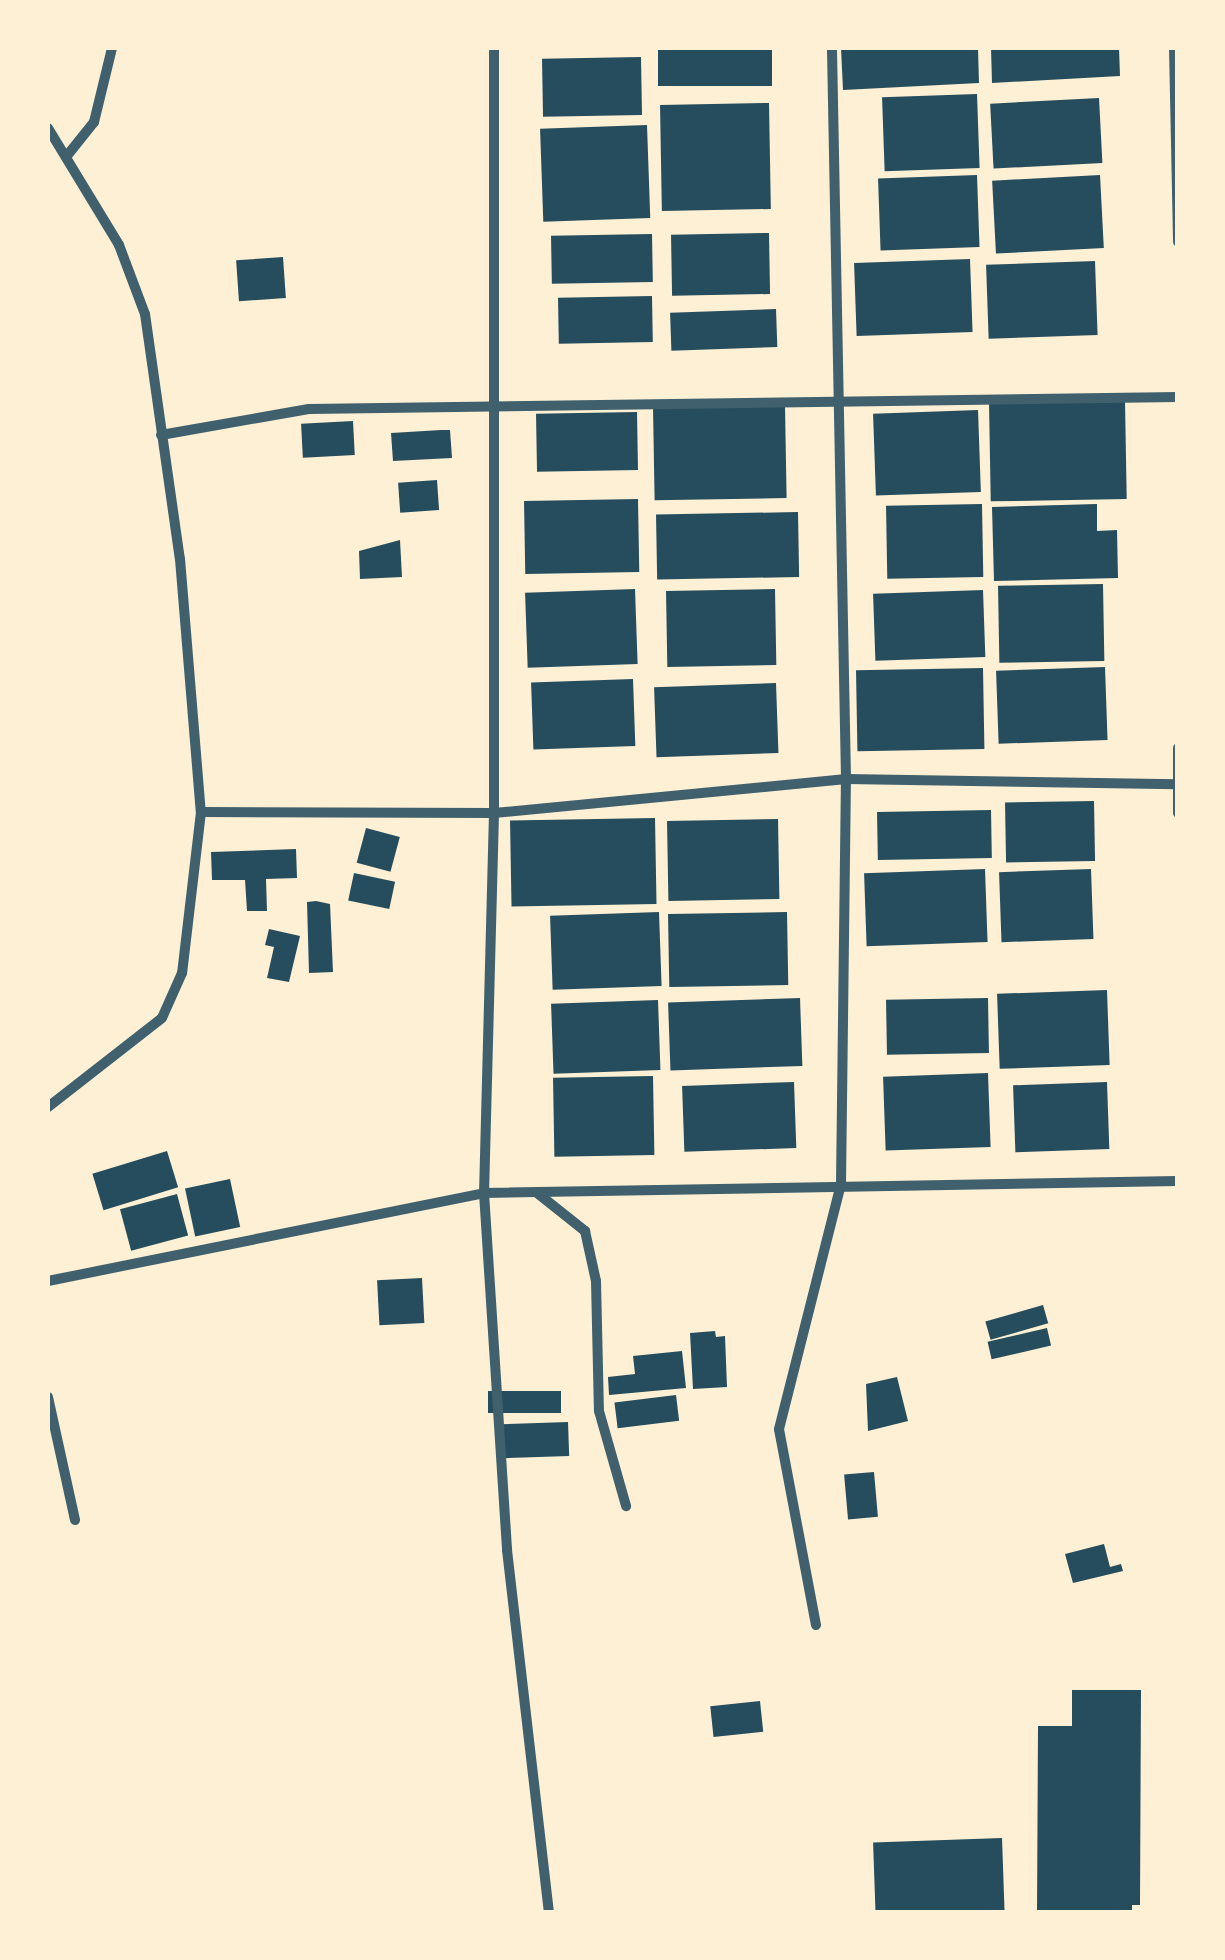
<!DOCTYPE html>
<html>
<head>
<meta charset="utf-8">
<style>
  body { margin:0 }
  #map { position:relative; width:1225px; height:1960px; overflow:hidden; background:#fdf0d5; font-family:"PT Sans Narrow",sans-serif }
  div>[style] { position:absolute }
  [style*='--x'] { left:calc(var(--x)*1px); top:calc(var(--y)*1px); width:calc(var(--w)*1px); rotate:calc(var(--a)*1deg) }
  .building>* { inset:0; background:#264d5e; transform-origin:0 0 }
  .minor>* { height:10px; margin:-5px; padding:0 5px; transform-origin:5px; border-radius:5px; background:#3f606c }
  span { translate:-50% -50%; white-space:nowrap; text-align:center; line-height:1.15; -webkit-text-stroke:8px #fdf0d5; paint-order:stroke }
  .frame { position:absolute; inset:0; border:50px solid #fdf0d5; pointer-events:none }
</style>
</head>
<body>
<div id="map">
  <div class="building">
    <div style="left:658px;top:48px;width:114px;height:38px"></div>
    <div style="clip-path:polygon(841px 48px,978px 48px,979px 83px,843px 90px)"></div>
    <div style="clip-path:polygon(991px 48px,1119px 48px,1120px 76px,992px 83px)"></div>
    <div style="left:641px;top:57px;width:58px;height:99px;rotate:89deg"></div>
    <div style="left:977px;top:94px;width:74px;height:95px;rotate:88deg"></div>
    <div style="left:1099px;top:98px;width:65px;height:109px;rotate:87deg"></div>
    <div style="left:769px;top:103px;width:106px;height:109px;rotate:89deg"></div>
    <div style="left:647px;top:125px;width:93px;height:107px;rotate:88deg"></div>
    <div style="left:977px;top:175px;width:72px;height:99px;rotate:88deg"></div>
    <div style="left:1100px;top:175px;width:73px;height:108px;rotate:87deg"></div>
    <div style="left:769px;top:233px;width:61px;height:98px;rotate:89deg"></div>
    <div style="left:652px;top:234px;width:48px;height:101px;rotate:89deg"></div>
    <div style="left:283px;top:257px;width:41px;height:47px;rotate:86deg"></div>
    <div style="left:970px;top:259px;width:73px;height:116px;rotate:88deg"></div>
    <div style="left:1095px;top:261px;width:74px;height:109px;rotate:88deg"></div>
    <div style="left:652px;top:296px;width:46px;height:94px;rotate:89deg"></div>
    <div style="left:776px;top:309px;width:38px;height:106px;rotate:88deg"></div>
    <div style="left:1125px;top:401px;width:98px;height:136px;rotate:89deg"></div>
    <div style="left:785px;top:406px;width:92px;height:132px;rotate:89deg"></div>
    <div style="left:978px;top:410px;width:82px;height:105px;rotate:88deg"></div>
    <div style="left:637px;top:412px;width:58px;height:101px;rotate:89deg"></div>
    <div style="left:353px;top:421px;width:34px;height:52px;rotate:87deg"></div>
    <div style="clip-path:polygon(441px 430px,450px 430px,452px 458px,393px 461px,391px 433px)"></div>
    <div style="left:437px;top:480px;width:30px;height:39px;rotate:86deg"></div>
    <div style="left:638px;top:499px;width:73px;height:114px;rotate:89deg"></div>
    <div style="left:982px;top:504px;width:73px;height:96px;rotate:89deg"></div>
    <div style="clip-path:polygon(1097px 504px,1097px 531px,1117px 530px,1118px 578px,994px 581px,992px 507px)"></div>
    <div style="left:798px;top:512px;width:65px;height:142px;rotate:89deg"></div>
    <div style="clip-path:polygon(400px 540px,402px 577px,360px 579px,359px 551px)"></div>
    <div style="left:1103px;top:584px;width:77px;height:105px;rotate:89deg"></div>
    <div style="left:635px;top:589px;width:75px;height:110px;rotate:88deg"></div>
    <div style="left:775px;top:589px;width:76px;height:109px;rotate:89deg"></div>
    <div style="left:983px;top:590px;width:67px;height:110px;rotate:88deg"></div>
    <div style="left:1105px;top:667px;width:73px;height:109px;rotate:88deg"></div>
    <div style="left:983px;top:668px;width:81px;height:127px;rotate:89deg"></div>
    <div style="left:633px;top:679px;width:67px;height:102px;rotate:88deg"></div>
    <div style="left:776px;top:683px;width:70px;height:122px;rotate:88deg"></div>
    <div style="left:1094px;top:801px;width:60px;height:89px;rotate:89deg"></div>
    <div style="left:991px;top:810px;width:48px;height:114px;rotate:89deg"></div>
    <div style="left:655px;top:818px;width:86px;height:145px;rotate:89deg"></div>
    <div style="left:778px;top:819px;width:80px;height:111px;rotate:89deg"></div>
    <div style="left:366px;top:828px;width:35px;height:36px;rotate:15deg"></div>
    <div style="clip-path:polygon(296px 849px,297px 878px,266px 879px,267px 911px,247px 911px,245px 880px,212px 880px,211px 852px)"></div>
    <div style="left:985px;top:869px;width:73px;height:121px;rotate:88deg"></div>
    <div style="left:1091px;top:869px;width:70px;height:92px;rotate:88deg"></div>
    <div style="left:354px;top:873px;width:42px;height:28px;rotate:12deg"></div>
    <div style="clip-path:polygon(316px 901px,330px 904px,333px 972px,309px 973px,307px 902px)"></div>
    <div style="left:659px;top:912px;width:74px;height:109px;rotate:88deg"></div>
    <div style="left:787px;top:912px;width:73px;height:119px;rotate:89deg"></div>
    <div style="clip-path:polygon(269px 929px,300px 936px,289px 982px,267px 978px,274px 947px,265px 945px)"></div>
    <div style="left:1107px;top:990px;width:75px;height:110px;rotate:88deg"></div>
    <div style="left:800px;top:998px;width:68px;height:132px;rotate:88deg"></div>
    <div style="left:988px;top:998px;width:55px;height:102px;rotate:89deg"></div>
    <div style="left:658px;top:1000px;width:70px;height:107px;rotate:88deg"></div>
    <div style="left:988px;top:1073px;width:74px;height:105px;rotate:88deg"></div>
    <div style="left:653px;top:1076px;width:79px;height:100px;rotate:89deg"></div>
    <div style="left:794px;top:1082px;width:66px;height:112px;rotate:88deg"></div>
    <div style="left:1107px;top:1082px;width:67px;height:94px;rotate:88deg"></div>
    <div style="left:167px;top:1151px;width:38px;height:78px;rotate:73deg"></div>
    <div style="left:230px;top:1179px;width:49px;height:46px;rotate:78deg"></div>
    <div style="left:177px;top:1194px;width:43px;height:59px;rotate:75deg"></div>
    <div style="left:422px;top:1278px;width:45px;height:45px;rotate:87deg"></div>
    <div style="left:1043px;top:1305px;width:19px;height:60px;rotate:74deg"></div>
    <div style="left:1047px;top:1328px;width:18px;height:61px;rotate:77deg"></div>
    <div style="clip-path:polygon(715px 1331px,716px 1337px,725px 1336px,727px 1387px,693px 1389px,690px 1333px)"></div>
    <div style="clip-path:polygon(682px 1351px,686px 1388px,609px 1395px,608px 1377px,635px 1374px,633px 1356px)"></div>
    <div style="clip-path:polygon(897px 1377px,908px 1421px,868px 1431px,866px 1384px)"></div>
    <div style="left:561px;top:1391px;width:22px;height:73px;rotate:90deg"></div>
    <div style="left:676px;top:1395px;width:26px;height:62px;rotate:83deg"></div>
    <div style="left:568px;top:1422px;width:34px;height:68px;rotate:88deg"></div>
    <div style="left:874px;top:1472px;width:45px;height:30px;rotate:85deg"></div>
    <div style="clip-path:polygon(1104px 1544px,1110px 1567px,1121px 1564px,1123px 1571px,1073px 1583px,1065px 1554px)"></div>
    <div style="clip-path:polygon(1072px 1690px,1141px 1690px,1140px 1905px,1132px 1905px,1132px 1912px,1037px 1912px,1038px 1726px,1072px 1726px)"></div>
    <div style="left:760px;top:1701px;width:31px;height:50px;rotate:84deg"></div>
    <div style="left:1002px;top:1838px;width:74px;height:129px;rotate:88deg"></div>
  </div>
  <div class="minor">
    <div style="--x:494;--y:48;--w:765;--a:90"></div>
    <div style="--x:494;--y:813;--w:380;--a:91.5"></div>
    <div style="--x:484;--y:1193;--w:694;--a:-0.99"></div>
    <div style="--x:1174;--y:48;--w:194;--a:88.8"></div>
    <div style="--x:48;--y:128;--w:137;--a:58.7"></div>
    <div style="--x:119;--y:245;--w:74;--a:69.4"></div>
    <div style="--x:145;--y:314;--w:247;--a:81.9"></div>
    <div style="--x:180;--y:559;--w:254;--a:85.3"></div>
    <div style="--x:201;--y:812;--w:162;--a:96.7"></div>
    <div style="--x:182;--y:973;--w:49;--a:114"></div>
    <div style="--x:162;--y:1018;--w:145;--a:142"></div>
    <div style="--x:66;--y:157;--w:45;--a:-51.3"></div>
    <div style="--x:94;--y:122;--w:76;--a:-76.3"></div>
    <div style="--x:161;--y:435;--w:150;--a:-10"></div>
    <div style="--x:309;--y:409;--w:869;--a:-0.79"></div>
    <div style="--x:1178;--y:748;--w:65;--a:90"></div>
    <div style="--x:201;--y:812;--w:293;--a:0.2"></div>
    <div style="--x:494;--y:813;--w:354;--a:-5.5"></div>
    <div style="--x:846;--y:779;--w:332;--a:0.9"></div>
    <div style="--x:536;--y:1192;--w:63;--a:38.5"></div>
    <div style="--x:585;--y:1231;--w:51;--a:77.6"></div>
    <div style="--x:596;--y:1281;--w:130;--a:88.7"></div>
    <div style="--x:599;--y:1411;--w:99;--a:74.1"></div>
    <div style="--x:48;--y:1281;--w:445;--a:-11.4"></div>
    <div style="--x:484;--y:1193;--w:358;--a:86.3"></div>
    <div style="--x:507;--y:1550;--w:364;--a:83.4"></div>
    <div style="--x:48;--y:1397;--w:126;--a:77.6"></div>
    <div style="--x:816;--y:1625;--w:199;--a:-100.7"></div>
    <div style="--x:779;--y:1429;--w:253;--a:-75.8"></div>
    <div style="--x:841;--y:1184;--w:405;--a:-89.3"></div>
    <div style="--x:846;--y:779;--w:731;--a:-91.1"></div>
  </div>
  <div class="frame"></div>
</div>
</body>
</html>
